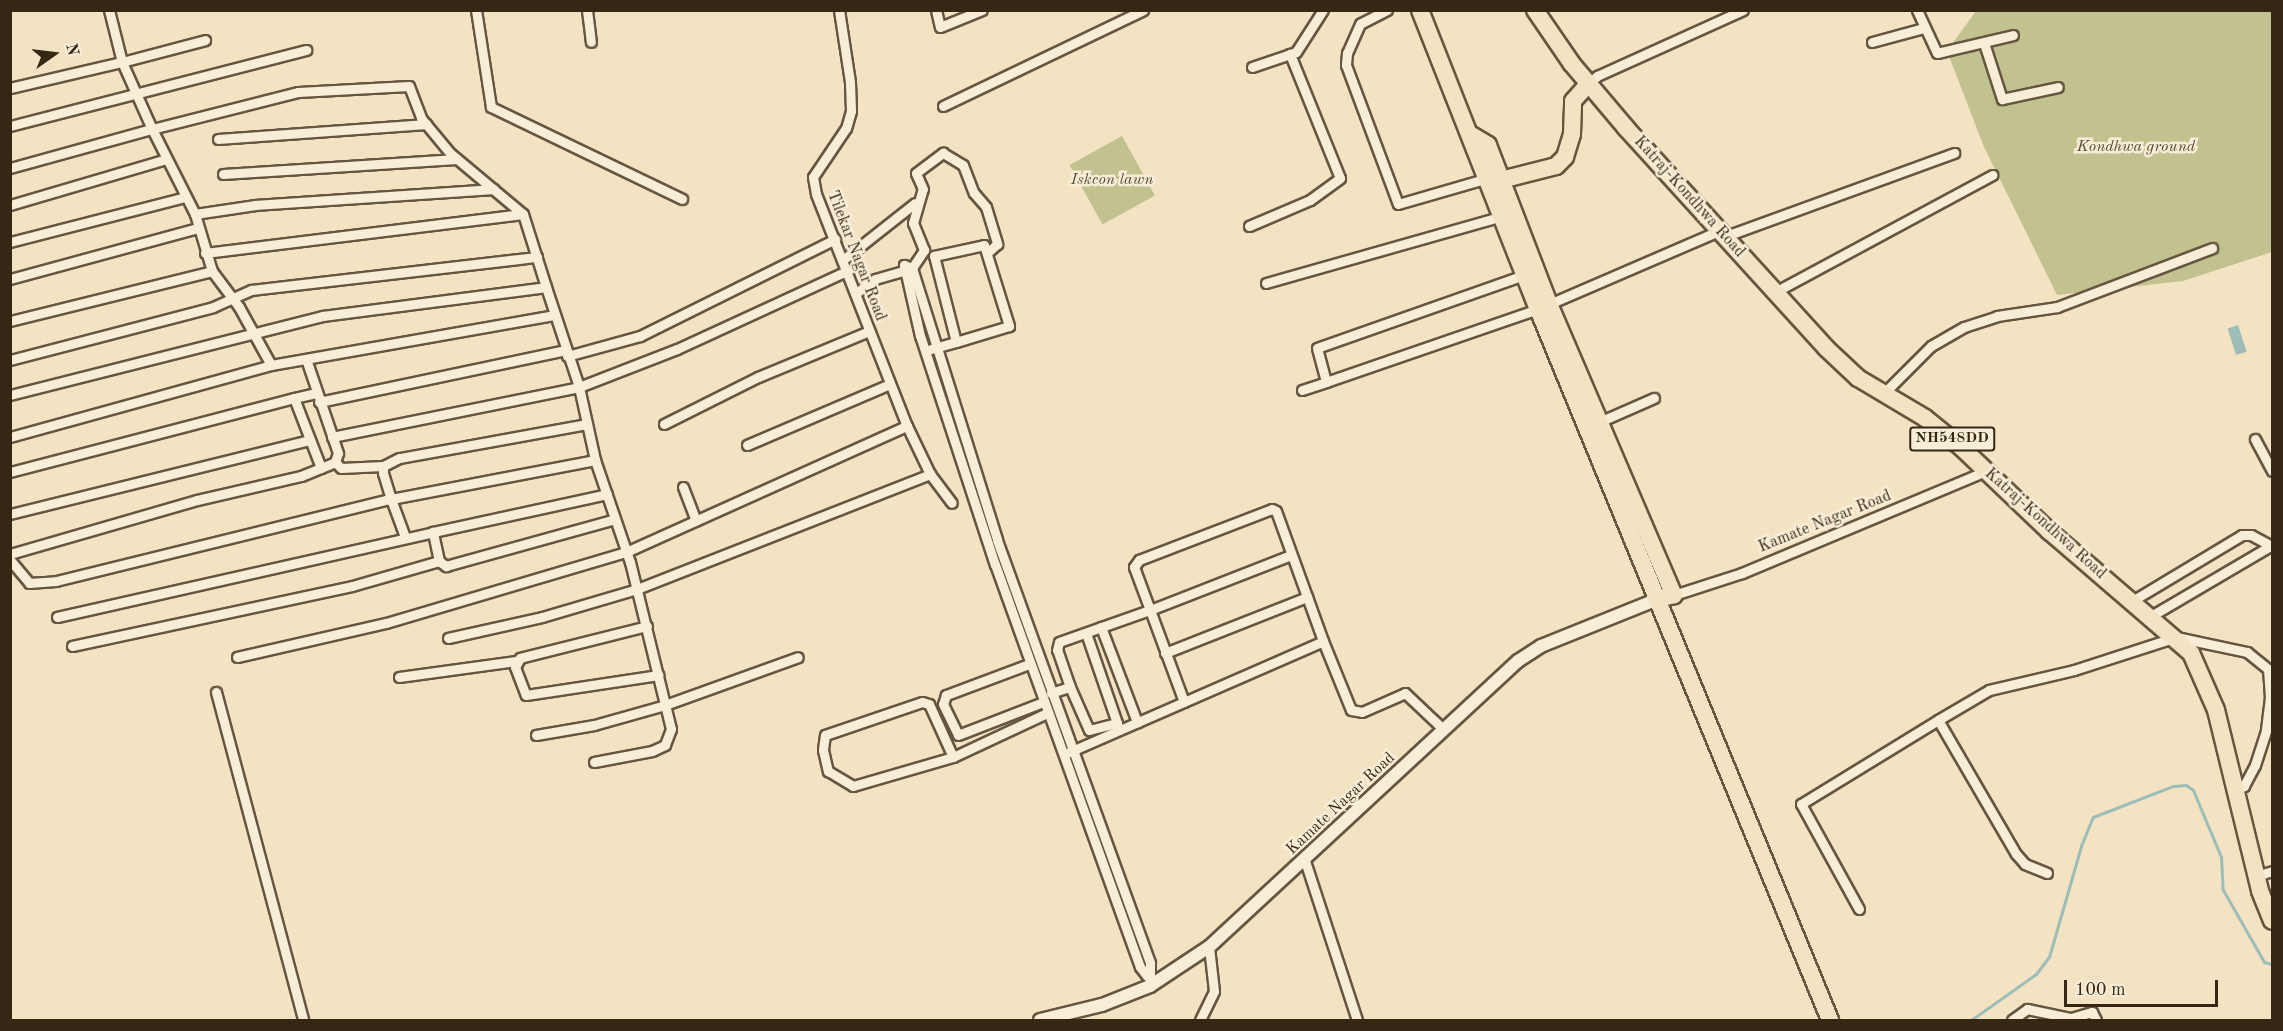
<!DOCTYPE html>
<html>
<head>
<meta charset="utf-8">
<style>
  body { margin:0 }
  #map { position:relative; width:2283px; height:1031px; overflow:hidden; background:#f4e3c2; font-family:"Old Standard TT",serif }
  div>[style] { position:absolute }
  [style*='--x'] { left:calc(var(--x)*1px); top:calc(var(--y)*1px); width:calc(var(--w)*1px); rotate:calc(var(--a)*1deg) }
  .green>* { inset:0; background:#c1c28f; transform-origin:0 0 }
  .water>* { inset:0; background:#9dbdb9; transform-origin:0 0 }
  .stream>* { height:3px; margin:-1.5px; padding:0 1.5px; transform-origin:1.5px; border-radius:1.5px; background:#9dbdb9 }
  .roads { filter:drop-shadow(2px 0 #665640) drop-shadow(-2px 0 #665640) drop-shadow(0 2px #665640) drop-shadow(0 -2px #665640) }
  .minor>* { height:9px; margin:-4.5px; padding:0 4.5px; transform-origin:4.5px; border-radius:4.5px; background:#f8edd7 }
  .tertiary>* { height:12px; margin:-6px; padding:0 6px; transform-origin:6px; border-radius:6px; background:#f8edd7 }
  .trunk>* { height:16px; margin:-8px; padding:0 8px; transform-origin:8px; border-radius:8px; background:#f4e3c2 }
  span { translate:-50% -50%; white-space:nowrap; text-align:center; line-height:1.15; -webkit-text-stroke:5px #f8edd7; paint-order:stroke }
  .shield-label span { padding:2px 4px; background:#f8edd7; border:2px solid; border-radius:4px; -webkit-text-stroke-width:0 }
  .shield-label { font-size:15px; color:#362714; font-weight:700 }
  .park-label { font-size:16px; color:#594e33; font-style:italic }
  .street-label { font-size:16px; color:#362714 }
  .frame { position:absolute; inset:0; border:12px solid #362714; pointer-events:none }
  .north { position:absolute; left:24px; top:24px; width:60px; height:60px; -webkit-text-stroke:4px #f8edd7; paint-order:stroke; rotate:76deg; font-size:16px; font-weight:700; line-height:24px; text-align:center; color:#362714 }
  .north::after { content:''; display:block; margin:auto; width:21px; height:27px; background:#362714; clip-path:polygon(50% 0,100% 100%,50% 72%,0 100%) }
  .scale { position:absolute; left:2064px; top:980px; width:154px; height:27px; box-sizing:border-box; border:3px solid #362714; border-top:0; padding-left:8px; font-size:18px; line-height:21px; white-space:nowrap; color:#362714; -webkit-text-stroke:4px #f8edd7; paint-order:stroke }
</style>
</head>
<body>
<div id="map">
  <div class="green">
    <div style="clip-path:polygon(1976px 11px,2272px 11px,2272px 252px,2183px 281px,2057px 295px,1984px 147px,1947px 51px)"></div>
    <div style="left:1122px;top:136px;width:68px;height:60px;rotate:61deg"></div>
  </div>
  <div class="water">
    <div style="left:2238px;top:325px;width:28px;height:11px;rotate:72deg"></div>
  </div>
  <div class="stream">
    <div style="--x:1971;--y:1020;--w:80;--a:-35.3"></div>
    <div style="--x:2036;--y:974;--w:21;--a:-53"></div>
    <div style="--x:2049;--y:957;--w:116;--a:-73.9"></div>
    <div style="--x:2081;--y:846;--w:31;--a:-68"></div>
    <div style="--x:2093;--y:817;--w:86;--a:-21.2"></div>
    <div style="--x:2173;--y:786;--w:13;--a:-4"></div>
    <div style="--x:2186;--y:785;--w:9;--a:36"></div>
    <div style="--x:2193;--y:790;--w:73;--a:67.3"></div>
    <div style="--x:2221;--y:857;--w:33;--a:87"></div>
    <div style="--x:2223;--y:890;--w:83;--a:60.3"></div>
    <div style="--x:2264;--y:962;--w:8;--a:14"></div>
  </div>
  <div class="roads">
    <div class="minor">
      <div style="--x:109;--y:10;--w:54;--a:76"></div>
      <div style="--x:122;--y:62;--w:86;--a:-14.8"></div>
      <div style="--x:476;--y:10;--w:98;--a:81.2"></div>
      <div style="--x:491;--y:107;--w:212;--a:25.7"></div>
      <div style="--x:587;--y:10;--w:32;--a:83"></div>
      <div style="--x:839;--y:10;--w:73;--a:81.3"></div>
      <div style="--x:850;--y:82;--w:29;--a:88"></div>
      <div style="--x:851;--y:111;--w:18;--a:106"></div>
      <div style="--x:846;--y:128;--w:59;--a:124"></div>
      <div style="--x:813;--y:177;--w:17;--a:80"></div>
      <div style="--x:816;--y:194;--w:249;--a:68.6"></div>
      <div style="--x:907;--y:426;--w:53;--a:64.4"></div>
      <div style="--x:930;--y:474;--w:36;--a:53"></div>
      <div style="--x:936;--y:10;--w:17;--a:77"></div>
      <div style="--x:940;--y:27;--w:45;--a:-22"></div>
      <div style="--x:1387;--y:10;--w:30;--a:153"></div>
      <div style="--x:1360;--y:24;--w:32;--a:114"></div>
      <div style="--x:1347;--y:53;--w:12;--a:95"></div>
      <div style="--x:1346;--y:65;--w:148;--a:69.5"></div>
      <div style="--x:1398;--y:204;--w:94;--a:-16.1"></div>
      <div style="--x:1917;--y:10;--w:47;--a:65.1"></div>
      <div style="--x:1937;--y:53;--w:78;--a:-13.3"></div>
      <div style="--x:1872;--y:42;--w:54;--a:-15.1"></div>
      <div style="--x:1984;--y:43;--w:59;--a:72.2"></div>
      <div style="--x:2002;--y:99;--w:57;--a:-12.1"></div>
      <div style="--x:1252;--y:67;--w:46;--a:-18.8"></div>
      <div style="--x:1296;--y:52;--w:50;--a:-57.3"></div>
      <div style="--x:1589;--y:83;--w:11;--a:-41"></div>
      <div style="--x:1597;--y:76;--w:160;--a:-24.3"></div>
      <div style="--x:10;--y:88;--w:115;--a:-13.1"></div>
      <div style="--x:122;--y:62;--w:73;--a:65.9"></div>
      <div style="--x:152;--y:129;--w:151;--a:-14.2"></div>
      <div style="--x:298;--y:92;--w:111;--a:-3.1"></div>
      <div style="--x:409;--y:86;--w:34;--a:69"></div>
      <div style="--x:421;--y:118;--w:45;--a:50.4"></div>
      <div style="--x:450;--y:153;--w:95;--a:39.9"></div>
      <div style="--x:523;--y:214;--w:77;--a:72.5"></div>
      <div style="--x:943;--y:106;--w:222;--a:-25.6"></div>
      <div style="--x:10;--y:126;--w:306;--a:-14.4"></div>
      <div style="--x:218;--y:139;--w:209;--a:-4.1"></div>
      <div style="--x:10;--y:168;--w:147;--a:-15.4"></div>
      <div style="--x:152;--y:129;--w:95;--a:63.2"></div>
      <div style="--x:195;--y:214;--w:59;--a:73.4"></div>
      <div style="--x:212;--y:271;--w:45;--a:53.1"></div>
      <div style="--x:239;--y:307;--w:66;--a:61.1"></div>
      <div style="--x:271;--y:365;--w:287;--a:-10"></div>
      <div style="--x:223;--y:174;--w:234;--a:-3.7"></div>
      <div style="--x:10;--y:205;--w:163;--a:-16.4"></div>
      <div style="--x:195;--y:214;--w:61;--a:-8.5"></div>
      <div style="--x:255;--y:205;--w:239;--a:-3.8"></div>
      <div style="--x:1249;--y:226;--w:66;--a:-23.1"></div>
      <div style="--x:1310;--y:200;--w:37;--a:-36"></div>
      <div style="--x:1340;--y:178;--w:134;--a:-112"></div>
      <div style="--x:1726;--y:236;--w:243;--a:-20"></div>
      <div style="--x:10;--y:242;--w:181;--a:-14.4"></div>
      <div style="--x:205;--y:253;--w:320;--a:-7"></div>
      <div style="--x:844;--y:259;--w:90;--a:-38.3"></div>
      <div style="--x:912;--y:268;--w:22;--a:-56"></div>
      <div style="--x:924;--y:250;--w:29;--a:-112"></div>
      <div style="--x:913;--y:223;--w:35;--a:-74"></div>
      <div style="--x:923;--y:189;--w:17;--a:-114"></div>
      <div style="--x:916;--y:173;--w:34;--a:-37"></div>
      <div style="--x:943;--y:153;--w:23;--a:31"></div>
      <div style="--x:963;--y:165;--w:30;--a:69"></div>
      <div style="--x:974;--y:193;--w:18;--a:49"></div>
      <div style="--x:986;--y:207;--w:39;--a:73"></div>
      <div style="--x:997;--y:244;--w:13;--a:138"></div>
      <div style="--x:1524;--y:275;--w:219;--a:160.6"></div>
      <div style="--x:1317;--y:348;--w:35;--a:75"></div>
      <div style="--x:1326;--y:382;--w:224;--a:-19"></div>
      <div style="--x:10;--y:279;--w:195;--a:-15.2"></div>
      <div style="--x:1266;--y:283;--w:245;--a:-15.8"></div>
      <div style="--x:1775;--y:292;--w:247;--a:-28.3"></div>
      <div style="--x:856;--y:293;--w:24;--a:-36"></div>
      <div style="--x:875;--y:279;--w:29;--a:-16"></div>
      <div style="--x:1549;--y:304;--w:187;--a:-23.3"></div>
      <div style="--x:10;--y:321;--w:208;--a:-13.9"></div>
      <div style="--x:931;--y:349;--w:26;--a:-16"></div>
      <div style="--x:956;--y:342;--w:89;--a:-104.3"></div>
      <div style="--x:934;--y:256;--w:51;--a:-12.4"></div>
      <div style="--x:984;--y:245;--w:85;--a:72.8"></div>
      <div style="--x:1009;--y:326;--w:55;--a:163.2"></div>
      <div style="--x:567;--y:356;--w:76;--a:-15.3"></div>
      <div style="--x:640;--y:336;--w:218;--a:-26.4"></div>
      <div style="--x:10;--y:360;--w:210;--a:-14.6"></div>
      <div style="--x:213;--y:307;--w:42;--a:-24.1"></div>
      <div style="--x:251;--y:290;--w:288;--a:-6.6"></div>
      <div style="--x:1302;--y:390;--w:25;--a:-18"></div>
      <div style="--x:316;--y:393;--w:23;--a:167"></div>
      <div style="--x:294;--y:398;--w:75;--a:68.9"></div>
      <div style="--x:1883;--y:394;--w:68;--a:-45"></div>
      <div style="--x:1931;--y:346;--w:38;--a:-30"></div>
      <div style="--x:1964;--y:327;--w:35;--a:-18"></div>
      <div style="--x:1997;--y:316;--w:61;--a:-8.5"></div>
      <div style="--x:2057;--y:307;--w:166;--a:-20.8"></div>
      <div style="--x:10;--y:395;--w:323;--a:-14.2"></div>
      <div style="--x:323;--y:316;--w:225;--a:-7.4"></div>
      <div style="--x:546;--y:287;--w:105;--a:71.7"></div>
      <div style="--x:579;--y:387;--w:75;--a:77.6"></div>
      <div style="--x:595;--y:460;--w:108;--a:71.1"></div>
      <div style="--x:630;--y:562;--w:172;--a:76.2"></div>
      <div style="--x:671;--y:729;--w:17;--a:111"></div>
      <div style="--x:665;--y:745;--w:14;--a:155"></div>
      <div style="--x:652;--y:751;--w:59;--a:169.3"></div>
      <div style="--x:319;--y:402;--w:251;--a:-11.9"></div>
      <div style="--x:1599;--y:422;--w:60;--a:-23.6"></div>
      <div style="--x:587;--y:424;--w:191;--a:169.7"></div>
      <div style="--x:399;--y:458;--w:18;--a:153"></div>
      <div style="--x:383;--y:466;--w:7;--a:90"></div>
      <div style="--x:383;--y:473;--w:27;--a:73"></div>
      <div style="--x:391;--y:499;--w:208;--a:-10.8"></div>
      <div style="--x:664;--y:424;--w:105;--a:-26.6"></div>
      <div style="--x:758;--y:377;--w:120;--a:-22.5"></div>
      <div style="--x:10;--y:437;--w:271;--a:-15.4"></div>
      <div style="--x:332;--y:437;--w:252;--a:-11.4"></div>
      <div style="--x:579;--y:387;--w:105;--a:-21.2"></div>
      <div style="--x:677;--y:349;--w:189;--a:-24.7"></div>
      <div style="--x:2255;--y:439;--w:36;--a:62"></div>
      <div style="--x:747;--y:445;--w:155;--a:-23.1"></div>
      <div style="--x:335;--y:462;--w:8;--a:45"></div>
      <div style="--x:341;--y:468;--w:42;--a:-2.7"></div>
      <div style="--x:10;--y:472;--w:293;--a:-14.6"></div>
      <div style="--x:683;--y:487;--w:36;--a:69"></div>
      <div style="--x:10;--y:514;--w:309;--a:-13.9"></div>
      <div style="--x:10;--y:554;--w:195;--a:-16.1"></div>
      <div style="--x:197;--y:500;--w:107;--a:-13"></div>
      <div style="--x:301;--y:476;--w:37;--a:-22"></div>
      <div style="--x:335;--y:462;--w:9;--a:-72"></div>
      <div style="--x:338;--y:453;--w:99;--a:-108.8"></div>
      <div style="--x:1291;--y:555;--w:151;--a:158.7"></div>
      <div style="--x:1150;--y:610;--w:46;--a:-110.4"></div>
      <div style="--x:1134;--y:567;--w:9;--a:-54"></div>
      <div style="--x:1139;--y:560;--w:142;--a:-21"></div>
      <div style="--x:1272;--y:509;--w:4;--a:27"></div>
      <div style="--x:1276;--y:511;--w:138;--a:70.1"></div>
      <div style="--x:10;--y:560;--w:30;--a:50"></div>
      <div style="--x:29;--y:583;--w:27;--a:-4"></div>
      <div style="--x:56;--y:581;--w:345;--a:-13.8"></div>
      <div style="--x:391;--y:499;--w:40;--a:69.8"></div>
      <div style="--x:439;--y:561;--w:9;--a:36"></div>
      <div style="--x:446;--y:566;--w:175;--a:-15.5"></div>
      <div style="--x:1674;--y:595;--w:71;--a:-17.9"></div>
      <div style="--x:1742;--y:573;--w:264;--a:-22.7"></div>
      <div style="--x:2132;--y:601;--w:128;--a:-31"></div>
      <div style="--x:2242;--y:535;--w:9;--a:0"></div>
      <div style="--x:2251;--y:535;--w:24;--a:28"></div>
      <div style="--x:2151;--y:616;--w:140;--a:-30.4"></div>
      <div style="--x:57;--y:617;--w:385;--a:-12.7"></div>
      <div style="--x:647;--y:626;--w:131;--a:165.9"></div>
      <div style="--x:520;--y:658;--w:10;--a:119"></div>
      <div style="--x:515;--y:667;--w:30;--a:69"></div>
      <div style="--x:526;--y:695;--w:134;--a:-8.6"></div>
      <div style="--x:1101;--y:627;--w:102;--a:69.2"></div>
      <div style="--x:448;--y:638;--w:96;--a:-12.6"></div>
      <div style="--x:542;--y:617;--w:99;--a:-16.4"></div>
      <div style="--x:637;--y:589;--w:315;--a:-21.4"></div>
      <div style="--x:72;--y:646;--w:286;--a:-12.1"></div>
      <div style="--x:352;--y:586;--w:91;--a:-16"></div>
      <div style="--x:439;--y:561;--w:30;--a:-102"></div>
      <div style="--x:433;--y:532;--w:178;--a:-12.3"></div>
      <div style="--x:1165;--y:653;--w:153;--a:-21.5"></div>
      <div style="--x:237;--y:657;--w:153;--a:-12.9"></div>
      <div style="--x:386;--y:623;--w:250;--a:-16.5"></div>
      <div style="--x:626;--y:552;--w:308;--a:-24.2"></div>
      <div style="--x:1029;--y:664;--w:89;--a:159.5"></div>
      <div style="--x:946;--y:695;--w:9;--a:108"></div>
      <div style="--x:943;--y:704;--w:34;--a:64"></div>
      <div style="--x:958;--y:735;--w:91;--a:-21.2"></div>
      <div style="--x:399;--y:677;--w:118;--a:-7.8"></div>
      <div style="--x:1070;--y:687;--w:47;--a:66.2"></div>
      <div style="--x:1089;--y:730;--w:29;--a:-14"></div>
      <div style="--x:1117;--y:723;--w:95;--a:-109"></div>
      <div style="--x:216;--y:692;--w:339;--a:75.1"></div>
      <div style="--x:1051;--y:693;--w:20;--a:-18"></div>
      <div style="--x:1070;--y:687;--w:39;--a:-109"></div>
      <div style="--x:1057;--y:650;--w:8;--a:-76"></div>
      <div style="--x:1059;--y:642;--w:96;--a:-19.4"></div>
      <div style="--x:1150;--y:610;--w:98;--a:69.7"></div>
      <div style="--x:536;--y:735;--w:59;--a:-9.8"></div>
      <div style="--x:594;--y:725;--w:74;--a:-15.7"></div>
      <div style="--x:665;--y:705;--w:141;--a:-19.8"></div>
      <div style="--x:1067;--y:753;--w:279;--a:-23.6"></div>
      <div style="--x:1323;--y:641;--w:74;--a:67.9"></div>
      <div style="--x:1351;--y:710;--w:11;--a:10"></div>
      <div style="--x:1362;--y:712;--w:47;--a:-23.8"></div>
      <div style="--x:1405;--y:693;--w:51;--a:43.4"></div>
      <div style="--x:953;--y:757;--w:58;--a:-114.4"></div>
      <div style="--x:929;--y:704;--w:7;--a:-164"></div>
      <div style="--x:922;--y:702;--w:102;--a:161.2"></div>
      <div style="--x:825;--y:735;--w:15;--a:98"></div>
      <div style="--x:823;--y:750;--w:22;--a:77"></div>
      <div style="--x:828;--y:771;--w:29;--a:31"></div>
      <div style="--x:853;--y:786;--w:104;--a:-16.2"></div>
      <div style="--x:953;--y:757;--w:104;--a:-25.1"></div>
      <div style="--x:1305;--y:861;--w:167;--a:71.9"></div>
      <div style="--x:2047;--y:873;--w:24;--a:-158"></div>
      <div style="--x:2025;--y:864;--w:13;--a:-132"></div>
      <div style="--x:2016;--y:854;--w:155;--a:-120.2"></div>
      <div style="--x:1938;--y:720;--w:59;--a:-30.5"></div>
      <div style="--x:1989;--y:690;--w:87;--a:-13.2"></div>
      <div style="--x:2074;--y:670;--w:107;--a:-17.9"></div>
      <div style="--x:2176;--y:637;--w:73;--a:11.9"></div>
      <div style="--x:2247;--y:652;--w:27;--a:39"></div>
      <div style="--x:2268;--y:669;--w:28;--a:86"></div>
      <div style="--x:2270;--y:697;--w:34;--a:97"></div>
      <div style="--x:2266;--y:731;--w:36;--a:108"></div>
      <div style="--x:2255;--y:765;--w:24;--a:118"></div>
      <div style="--x:2244;--y:786;--w:12;--a:160"></div>
      <div style="--x:2256;--y:876;--w:17;--a:-17"></div>
      <div style="--x:1859;--y:909;--w:120;--a:-118.9"></div>
      <div style="--x:1801;--y:804;--w:161;--a:-31.5"></div>
      <div style="--x:1147;--y:976;--w:11;--a:-128"></div>
      <div style="--x:1140;--y:967;--w:427;--a:-109.8"></div>
      <div style="--x:995;--y:565;--w:241;--a:-108.1"></div>
      <div style="--x:920;--y:336;--w:73;--a:-102.7"></div>
      <div style="--x:904;--y:265;--w:9;--a:21"></div>
      <div style="--x:912;--y:268;--w:285;--a:72.6"></div>
      <div style="--x:997;--y:540;--w:450;--a:70.1"></div>
      <div style="--x:1150;--y:963;--w:23;--a:90"></div>
      <div style="--x:1200;--y:1020;--w:32;--a:-64"></div>
      <div style="--x:1214;--y:991;--w:44;--a:-96.5"></div>
      <div style="--x:2012;--y:1020;--w:19;--a:-36"></div>
      <div style="--x:2027;--y:1009;--w:45;--a:11.6"></div>
      <div style="--x:2071;--y:1018;--w:22;--a:-16"></div>
      <div style="--x:2092;--y:1012;--w:9;--a:63"></div>
    </div>
    <div class="tertiary">
      <div style="--x:1040;--y:1020;--w:64;--a:-13.6"></div>
      <div style="--x:1102;--y:1005;--w:52;--a:-21.6"></div>
      <div style="--x:1150;--y:986;--w:71;--a:-33.5"></div>
      <div style="--x:1209;--y:947;--w:421;--a:-42.8"></div>
      <div style="--x:1518;--y:661;--w:27;--a:-33"></div>
      <div style="--x:1541;--y:646;--w:126;--a:-21.9"></div>
    </div>
    <div class="trunk">
      <div style="--x:1420;--y:10;--w:321;--a:68.5"></div>
      <div style="--x:1538;--y:309;--w:769;--a:67.67"></div>
      <div style="--x:1535;--y:10;--w:65;--a:55.6"></div>
      <div style="--x:1572;--y:64;--w:84;--a:49.8"></div>
      <div style="--x:1626;--y:128;--w:297;--a:47.7"></div>
      <div style="--x:1826;--y:348;--w:44;--a:43.2"></div>
      <div style="--x:1858;--y:378;--w:78;--a:30.8"></div>
      <div style="--x:1925;--y:418;--w:46;--a:38.9"></div>
      <div style="--x:1961;--y:447;--w:122;--a:43.7"></div>
      <div style="--x:2049;--y:531;--w:187;--a:40.7"></div>
      <div style="--x:2191;--y:653;--w:62;--a:66.3"></div>
      <div style="--x:2216;--y:710;--w:186;--a:76.3"></div>
      <div style="--x:2260;--y:891;--w:32;--a:68"></div>
      <div style="--x:1470;--y:134;--w:21;--a:31"></div>
      <div style="--x:1488;--y:145;--w:170;--a:69"></div>
      <div style="--x:1549;--y:304;--w:317;--a:66.8"></div>
      <div style="--x:1674;--y:595;--w:16;--a:166"></div>
      <div style="--x:1501;--y:180;--w:57;--a:-14.3"></div>
      <div style="--x:1556;--y:166;--w:13;--a:-45"></div>
      <div style="--x:1565;--y:157;--w:24;--a:-73"></div>
      <div style="--x:1572;--y:134;--w:33;--a:-88"></div>
      <div style="--x:1573;--y:101;--w:24;--a:-48"></div>
    </div>
  </div>
  <div class="shield-label">
    <span style="left:1952px;top:439px">NH548DD</span>
  </div>
  <div class="park-label">
    <span style="left:2136px;top:147px">Kondhwa ground</span>
    <span style="left:1112px;top:180px">Iskcon lawn</span>
  </div>
  <div class="street-label">
    <span style="left:1689px;top:197px;rotate:48deg">Katraj-Kondhwa Road</span>
    <span style="left:856px;top:256px;rotate:69deg">Tilekar Nagar Road</span>
    <span style="left:1825px;top:522px;rotate:-22deg">Kamate Nagar Road</span>
    <span style="left:2045px;top:524px;rotate:42deg">Katraj-Kondhwa Road</span>
    <span style="left:1341px;top:804px;rotate:-43deg">Kamate Nagar Road</span>
  </div>
  <div class="frame"></div>
  <div class="north">N</div>
  <div class="scale">100 m</div>
</div>
</body>
</html>
